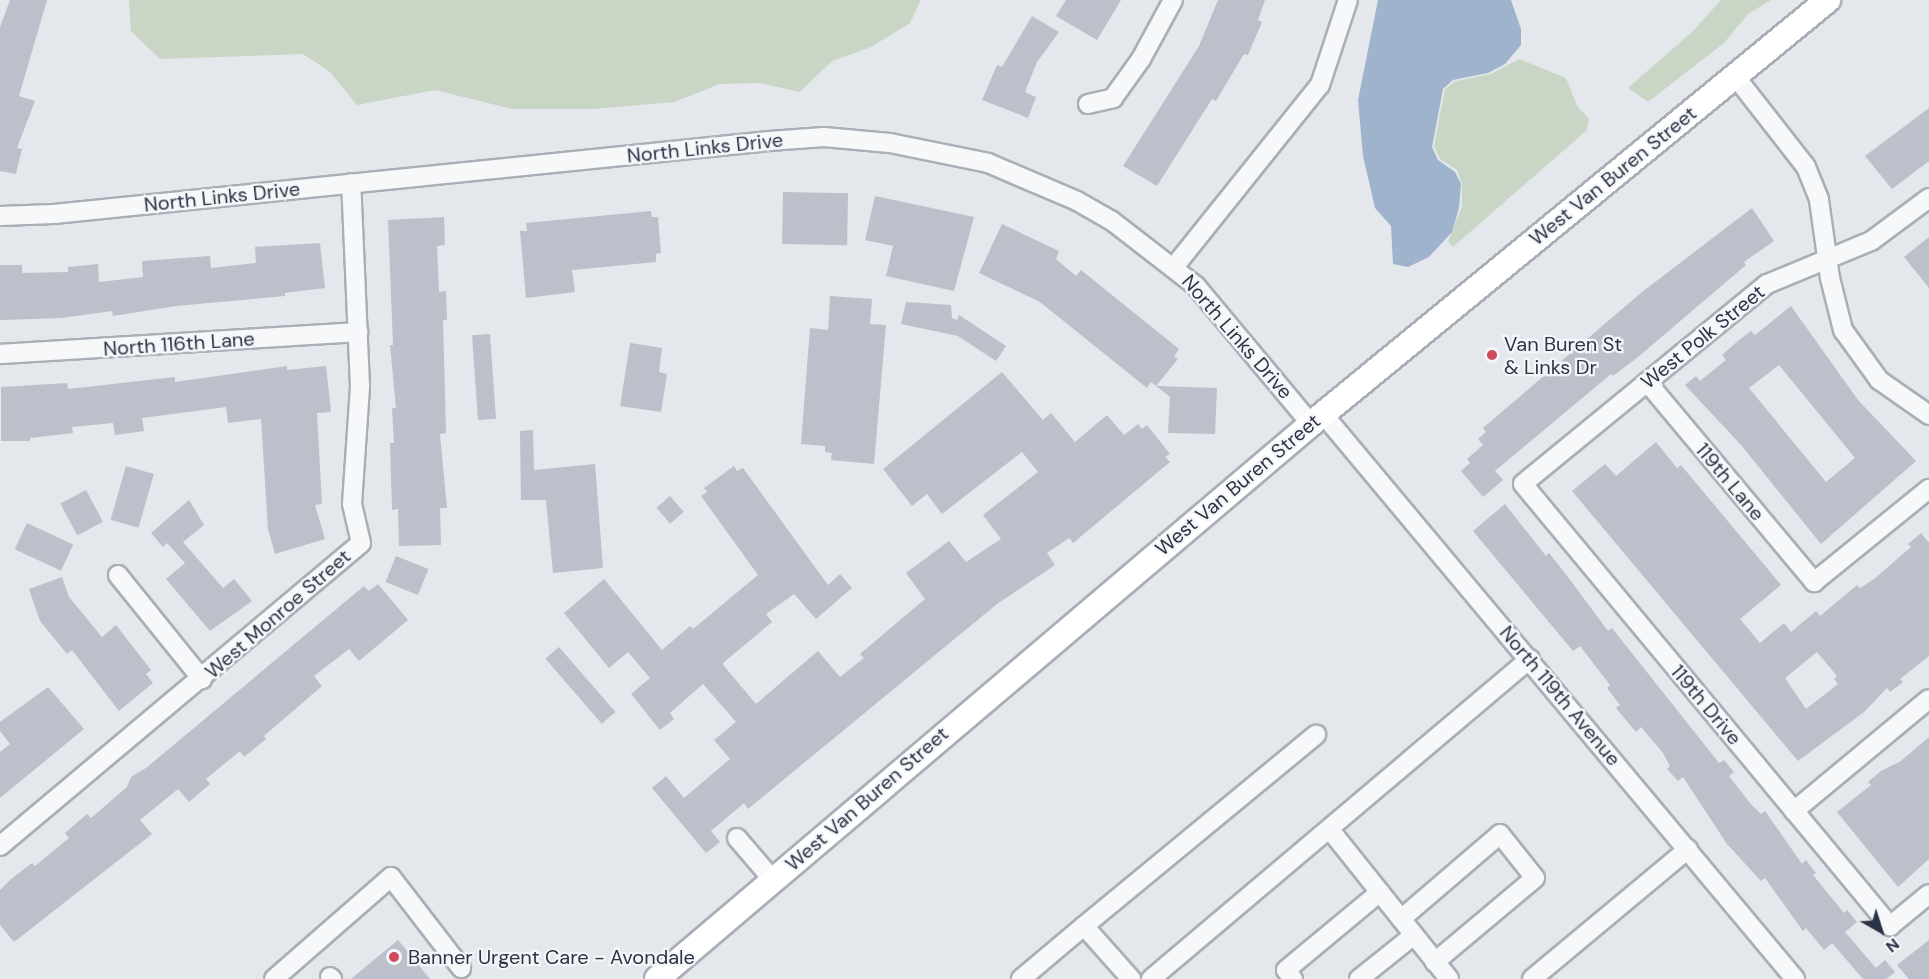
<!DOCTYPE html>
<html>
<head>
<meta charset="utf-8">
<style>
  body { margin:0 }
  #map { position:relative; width:1929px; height:979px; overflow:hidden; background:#e4e7ec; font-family:"DM Sans",sans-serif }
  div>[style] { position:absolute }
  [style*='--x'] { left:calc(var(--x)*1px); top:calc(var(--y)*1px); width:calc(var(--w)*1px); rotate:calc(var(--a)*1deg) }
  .green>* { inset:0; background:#c9d6c5 }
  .water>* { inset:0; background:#9fb4cc }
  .building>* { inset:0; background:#bbc0ca; transform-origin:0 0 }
  .roads { filter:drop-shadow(2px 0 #a9aeb7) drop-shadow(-2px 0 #a9aeb7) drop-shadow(0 2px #a9aeb7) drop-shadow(0 -2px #a9aeb7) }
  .minor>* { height:18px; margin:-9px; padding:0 9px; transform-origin:9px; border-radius:9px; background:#f7f8fa }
  .major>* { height:24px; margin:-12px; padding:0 12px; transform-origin:12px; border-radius:12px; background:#fff }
  .dots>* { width:16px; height:16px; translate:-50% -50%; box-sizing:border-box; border:3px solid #f4f6f9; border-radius:50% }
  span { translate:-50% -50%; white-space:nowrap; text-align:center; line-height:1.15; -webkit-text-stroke:4.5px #f4f6f9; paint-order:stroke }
  .street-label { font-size:20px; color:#2b3445 }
  .poi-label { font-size:20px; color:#2b3445 }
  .left { translate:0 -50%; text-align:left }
  .north { position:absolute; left:1851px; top:901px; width:60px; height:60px; -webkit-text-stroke:4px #f4f6f9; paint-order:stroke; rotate:141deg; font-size:16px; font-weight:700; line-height:24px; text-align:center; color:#2b3445 }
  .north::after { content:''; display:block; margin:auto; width:21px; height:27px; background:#2b3445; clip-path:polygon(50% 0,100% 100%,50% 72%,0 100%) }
</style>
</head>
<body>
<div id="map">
  <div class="green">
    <div style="clip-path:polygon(129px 0,921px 0,910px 23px,871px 47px,832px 61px,800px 92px,760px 83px,720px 84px,674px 102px,594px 109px,512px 109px,435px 90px,357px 105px,330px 72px,303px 54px,160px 59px,131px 31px)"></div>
    <div style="clip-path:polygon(1721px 0,1771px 0,1748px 14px,1724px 43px,1648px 102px,1628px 88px,1692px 32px)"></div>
    <div style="clip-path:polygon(1519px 59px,1566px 78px,1577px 106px,1589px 119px,1587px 130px,1453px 247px,1448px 242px,1462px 206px,1462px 184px,1457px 170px,1440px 159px,1434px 146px,1445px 89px,1456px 81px,1491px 74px)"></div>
  </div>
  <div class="water">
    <div style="clip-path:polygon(1378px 0,1511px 0,1521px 29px,1521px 45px,1505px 64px,1488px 73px,1453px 80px,1443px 89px,1432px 147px,1438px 160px,1455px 172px,1461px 184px,1459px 208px,1452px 232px,1429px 257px,1408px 267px,1393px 264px,1391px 226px,1375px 208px,1363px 156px,1358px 100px)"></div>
  </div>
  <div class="building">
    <div style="clip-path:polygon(10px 0,47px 0,19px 96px,35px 101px,17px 148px,22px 149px,16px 174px,0 171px,0 27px)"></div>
    <div style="clip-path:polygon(1066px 0,1121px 0,1097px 40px,1056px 16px)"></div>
    <div style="clip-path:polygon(1218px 0,1265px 0,1258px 20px,1262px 22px,1248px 55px,1244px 54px,1216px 101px,1212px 99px,1157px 186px,1123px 166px,1199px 46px)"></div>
    <div style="clip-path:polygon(1032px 16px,1059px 32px,1037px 62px,1025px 92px,1036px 97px,1028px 118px,982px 100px,997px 65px,1002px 67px)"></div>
    <div style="clip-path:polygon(1929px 108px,1929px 161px,1892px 189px,1865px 156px)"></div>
    <div style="left:783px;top:192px;width:65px;height:52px;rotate:1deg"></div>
    <div style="clip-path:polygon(875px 196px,974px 217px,954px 291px,886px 276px,893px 246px,865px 240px)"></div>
    <div style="clip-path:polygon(1752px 208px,1774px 241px,1744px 262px,1746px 265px,1638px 357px,1613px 376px,1611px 374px,1495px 471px,1503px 480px,1483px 497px,1461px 471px,1470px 463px,1467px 459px,1483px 445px,1478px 439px,1486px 432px,1483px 428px,1642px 292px)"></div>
    <div style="clip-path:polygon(651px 211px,652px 217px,658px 217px,661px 253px,656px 254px,656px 262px,572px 270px,575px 292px,526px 298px,520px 231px,527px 231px,526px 223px)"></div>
    <div style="clip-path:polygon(444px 217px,445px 245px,437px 246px,439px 292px,446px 291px,447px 320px,443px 320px,446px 433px,440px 434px,447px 508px,440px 508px,441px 545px,399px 546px,398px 509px,392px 510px,390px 443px,394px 443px,392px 408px,396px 408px,390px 345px,393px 345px,388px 220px)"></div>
    <div style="clip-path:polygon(1002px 224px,1059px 251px,1056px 259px,1076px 276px,1081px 270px,1179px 349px,1174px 356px,1178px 359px,1156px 386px,1151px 382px,1147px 388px,1040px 302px,979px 273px)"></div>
    <div style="clip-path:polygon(1929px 237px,1929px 288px,1904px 257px)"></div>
    <div style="clip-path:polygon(320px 243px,325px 288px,285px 293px,285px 296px,176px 306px,113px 316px,112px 311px,62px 318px,0 320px,0 265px,22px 265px,22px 273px,68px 272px,68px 267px,98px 264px,99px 282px,143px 277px,142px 261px,210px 256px,211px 268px,256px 263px,255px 247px)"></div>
    <div style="clip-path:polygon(830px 296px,872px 299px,870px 324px,886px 325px,874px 464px,831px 460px,832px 453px,825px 452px,825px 446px,801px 444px,810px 328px,828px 330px)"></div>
    <div style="clip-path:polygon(906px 302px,951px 305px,952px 318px,957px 320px,959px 315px,1006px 346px,996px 361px,958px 336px,901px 324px)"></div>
    <div style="clip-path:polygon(evenodd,1791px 306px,1858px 400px,1916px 461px,1821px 544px,1741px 445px,1685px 385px,1696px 376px,1700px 381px,1726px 360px,1722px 355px,1739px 340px,1751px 331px,1755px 335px,1791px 306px,1779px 365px,1855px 458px,1826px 482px,1749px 388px,1779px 365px)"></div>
    <div style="left:490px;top:334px;width:85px;height:18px;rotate:86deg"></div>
    <div style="clip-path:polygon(630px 343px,662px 348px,659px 372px,667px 374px,661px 412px,620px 406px)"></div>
    <div style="clip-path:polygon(287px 366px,287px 370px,326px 366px,331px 412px,317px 413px,322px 504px,315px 505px,325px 539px,275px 554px,268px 529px,261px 419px,228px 423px,226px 407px,142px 418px,144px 431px,115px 435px,113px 423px,72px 427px,73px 433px,30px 438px,30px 441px,1px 441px,1px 387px,67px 383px,68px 389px,175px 377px,175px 382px)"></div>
    <div style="clip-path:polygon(1002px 372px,1043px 420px,1051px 413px,1075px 442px,1107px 415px,1124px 435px,1138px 424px,1142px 429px,1147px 425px,1170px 454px,1165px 457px,1170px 462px,1073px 543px,1069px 538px,1047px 553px,1055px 565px,997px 604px,748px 809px,744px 803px,711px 831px,720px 842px,706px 853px,652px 788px,666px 776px,684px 798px,730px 759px,714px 740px,736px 722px,703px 684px,670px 713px,674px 719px,660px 730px,631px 694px,650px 678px,628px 652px,609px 668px,564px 613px,604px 579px,662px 650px,690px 626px,693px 629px,758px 575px,701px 496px,707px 492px,704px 488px,734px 466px,737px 471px,743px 468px,828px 585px,840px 574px,852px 588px,816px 619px,794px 594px,766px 614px,772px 622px,723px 663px,724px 666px,756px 704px,818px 651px,840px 677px,864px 658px,860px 654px,925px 599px,906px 573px,949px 541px,966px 562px,1001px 539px,983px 515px,1038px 472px,1022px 452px,942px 514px,927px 494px,912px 506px,883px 469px)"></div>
    <div style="clip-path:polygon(1156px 386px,1217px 388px,1215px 434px,1168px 433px,1170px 397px)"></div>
    <div style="clip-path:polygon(533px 430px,534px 470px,595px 464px,603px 568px,553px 573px,546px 500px,521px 500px,520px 431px)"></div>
    <div style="clip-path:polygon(evenodd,1656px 442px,1677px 468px,1681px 465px,1781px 585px,1740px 619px,1760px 643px,1784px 623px,1791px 632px,1816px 611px,1820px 616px,1857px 585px,1860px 588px,1874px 579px,1911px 547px,1908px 544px,1921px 533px,1929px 543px,1929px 656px,1900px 679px,1903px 682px,1890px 692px,1887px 688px,1864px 712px,1798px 761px,1572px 491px,1605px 464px,1616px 476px,1656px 442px,1817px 652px,1837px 676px,1834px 679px,1838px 684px,1806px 709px,1785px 678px,1817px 652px)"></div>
    <div style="left:126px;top:466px;width:29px;height:56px;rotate:16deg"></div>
    <div style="left:86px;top:490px;width:36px;height:29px;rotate:62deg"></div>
    <div style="left:670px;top:496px;width:21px;height:18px;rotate:49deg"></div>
    <div style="clip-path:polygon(189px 500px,204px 525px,183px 542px,223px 588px,234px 579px,252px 601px,210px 631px,166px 579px,185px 563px,167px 543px,163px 547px,151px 533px)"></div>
    <div style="clip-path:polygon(1505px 504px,1546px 556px,1549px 553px,1565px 573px,1608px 631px,1612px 628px,1719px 763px,1724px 760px,1734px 772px,1729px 776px,1750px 803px,1761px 814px,1765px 811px,1802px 864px,1806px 860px,1816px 873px,1813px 875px,1844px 913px,1847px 910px,1857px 922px,1845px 932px,1876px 968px,1885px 960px,1895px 972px,1886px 979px,1863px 979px,1832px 943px,1824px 950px,1806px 928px,1803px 931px,1765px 878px,1761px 881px,1727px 844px,1683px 777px,1678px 781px,1667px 769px,1670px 766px,1663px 753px,1641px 727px,1636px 732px,1616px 708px,1620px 705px,1607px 688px,1610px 685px,1580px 646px,1573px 651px,1473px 531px)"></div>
    <div style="left:27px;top:523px;width:51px;height:29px;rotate:25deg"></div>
    <div style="left:396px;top:556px;width:35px;height:28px;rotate:22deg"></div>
    <div style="clip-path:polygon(62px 577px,69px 597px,102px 637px,116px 625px,151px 670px,146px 674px,153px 683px,119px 711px,72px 650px,67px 654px,40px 621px,29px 589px)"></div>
    <div style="clip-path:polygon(378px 584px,408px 620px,359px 661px,349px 649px,314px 676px,322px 686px,264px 736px,266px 739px,244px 757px,240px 751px,206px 779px,210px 784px,189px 802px,178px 789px,140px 820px,152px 834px,14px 942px,0 925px,0 890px,11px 879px,32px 863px,35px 866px,69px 838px,65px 833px,87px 814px,91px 818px,127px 787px,131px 777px,146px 768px,364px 586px,369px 591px)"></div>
    <div style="left:559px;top:647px;width:86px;height:18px;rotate:49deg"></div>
    <div style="clip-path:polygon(48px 687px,84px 729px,0 798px,0 752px,10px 744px,0 731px,0 722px)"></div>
    <div style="clip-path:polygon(1929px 737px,1929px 859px,1898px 887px,1837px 812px,1871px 785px,1868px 782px,1881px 771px,1901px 761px)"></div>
    <div style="clip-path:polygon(398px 940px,430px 979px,351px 979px)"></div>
    <div style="clip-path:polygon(1929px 940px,1929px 979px,1909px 979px,1897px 965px)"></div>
  </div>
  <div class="roads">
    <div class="minor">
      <div style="--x:1735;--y:76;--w:115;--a:52"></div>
      <div style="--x:1806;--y:167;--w:35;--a:68"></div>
      <div style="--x:1819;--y:200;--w:79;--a:82"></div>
      <div style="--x:1830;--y:278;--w:54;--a:76"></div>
      <div style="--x:1843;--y:330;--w:62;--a:54.2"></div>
      <div style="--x:1879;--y:380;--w:61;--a:35"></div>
      <div style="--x:1088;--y:104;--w:26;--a:-13"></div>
      <div style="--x:1113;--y:98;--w:48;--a:-54.3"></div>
      <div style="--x:1141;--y:59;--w:67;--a:-61.5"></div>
      <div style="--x:1929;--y:198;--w:72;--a:143.4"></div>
      <div style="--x:1871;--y:241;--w:113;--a:157.5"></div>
      <div style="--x:1767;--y:284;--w:315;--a:140.7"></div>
      <div style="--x:1523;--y:484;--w:575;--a:50.3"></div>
      <div style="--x:1890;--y:926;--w:50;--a:-39.4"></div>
      <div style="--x:0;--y:216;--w:54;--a:-2.1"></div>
      <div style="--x:54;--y:214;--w:719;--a:-5.83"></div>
      <div style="--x:769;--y:141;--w:55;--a:-4.2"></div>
      <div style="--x:824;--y:137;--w:66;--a:5.2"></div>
      <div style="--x:890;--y:143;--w:100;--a:11.5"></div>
      <div style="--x:988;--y:163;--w:97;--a:23.1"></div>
      <div style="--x:1077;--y:201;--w:40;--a:29.7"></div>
      <div style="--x:1112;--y:221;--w:106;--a:37.7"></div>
      <div style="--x:1196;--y:286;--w:180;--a:50.2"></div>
      <div style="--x:1174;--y:267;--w:233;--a:-51.3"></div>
      <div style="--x:1320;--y:85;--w:89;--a:-71.8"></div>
      <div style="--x:0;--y:354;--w:359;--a:-3.5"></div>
      <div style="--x:1647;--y:382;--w:261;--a:50.1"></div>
      <div style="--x:1814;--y:582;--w:148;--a:-39"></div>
      <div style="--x:1323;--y:414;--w:736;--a:50.12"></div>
      <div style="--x:118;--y:575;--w:134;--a:51.1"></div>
      <div style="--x:1794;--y:811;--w:175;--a:-39.7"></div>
      <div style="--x:1331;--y:831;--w:189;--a:51.4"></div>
      <div style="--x:737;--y:838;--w:55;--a:49.4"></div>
      <div style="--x:0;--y:846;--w:471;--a:-40"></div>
      <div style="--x:361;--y:543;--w:40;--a:-103"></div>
      <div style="--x:352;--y:504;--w:118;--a:-86.1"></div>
      <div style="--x:360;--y:386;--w:203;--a:-92.5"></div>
      <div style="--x:1401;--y:919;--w:130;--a:-40.6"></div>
      <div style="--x:1500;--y:834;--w:56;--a:51.5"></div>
      <div style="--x:1535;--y:878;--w:131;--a:140"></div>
      <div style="--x:1084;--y:926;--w:301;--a:-39.5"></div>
      <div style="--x:330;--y:977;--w:3;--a:45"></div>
      <div style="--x:274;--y:979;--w:155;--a:-41.1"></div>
      <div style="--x:391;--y:877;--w:115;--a:52.4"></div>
      <div style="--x:1021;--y:979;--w:82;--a:-40.1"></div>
      <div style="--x:1084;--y:926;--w:71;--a:48.4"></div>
      <div style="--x:1151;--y:979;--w:496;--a:-40.2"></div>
      <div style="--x:1293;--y:979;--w:11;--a:-128"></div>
      <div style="--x:1286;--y:970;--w:122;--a:-39.7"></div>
      <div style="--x:1359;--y:979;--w:70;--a:-38.7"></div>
      <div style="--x:1532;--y:979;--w:203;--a:-39.8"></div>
    </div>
    <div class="major">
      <div style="--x:657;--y:979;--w:858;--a:-40.32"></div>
      <div style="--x:1311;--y:424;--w:669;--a:-39.36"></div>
    </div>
  </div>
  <div class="dots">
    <div style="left:1492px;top:355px;background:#d1495b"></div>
    <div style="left:394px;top:957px;background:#d1495b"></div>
  </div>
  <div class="street-label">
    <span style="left:705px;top:148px;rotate:-6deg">North Links Drive</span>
    <span style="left:1613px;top:176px;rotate:-39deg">West Van Buren Street</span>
    <span style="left:222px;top:197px;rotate:-6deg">North Links Drive</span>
    <span style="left:1237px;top:337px;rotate:49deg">North Links Drive</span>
    <span style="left:1703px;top:337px;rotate:-39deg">West Polk Street</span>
    <span style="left:179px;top:344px;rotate:-4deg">North 116th Lane</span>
    <span style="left:1730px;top:482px;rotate:50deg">119th Lane</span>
    <span style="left:1238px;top:485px;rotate:-40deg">West Van Buren Street</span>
    <span style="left:278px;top:614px;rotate:-41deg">West Monroe Street</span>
    <span style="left:1560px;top:696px;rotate:50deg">North 119th Avenue</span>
    <span style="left:1706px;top:705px;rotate:50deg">119th Drive</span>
    <span style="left:867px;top:799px;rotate:-41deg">West Van Buren Street</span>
  </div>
  <div class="poi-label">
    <span class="left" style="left:1504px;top:356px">Van Buren St<br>&amp; Links Dr</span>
    <span class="left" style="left:408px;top:957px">Banner Urgent Care - Avondale</span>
  </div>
  <div class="north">N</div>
</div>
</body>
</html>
